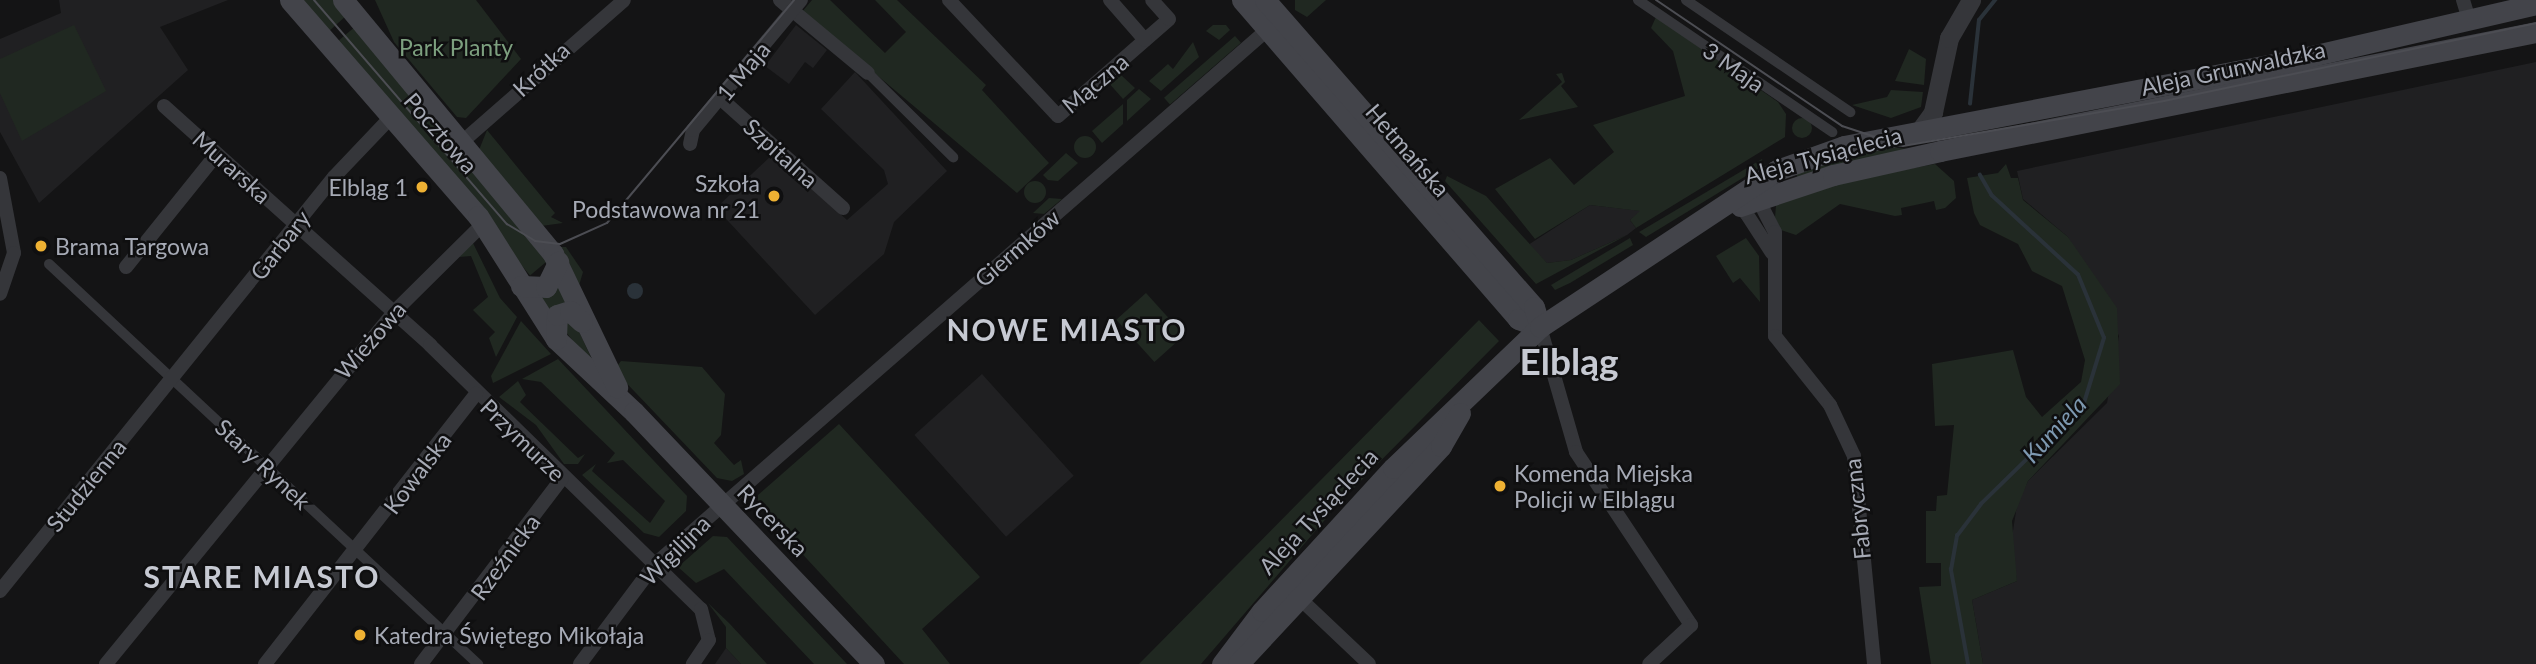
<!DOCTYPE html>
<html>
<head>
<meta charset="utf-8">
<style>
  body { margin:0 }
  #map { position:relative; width:2536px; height:664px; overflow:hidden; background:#141415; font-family:Lato,sans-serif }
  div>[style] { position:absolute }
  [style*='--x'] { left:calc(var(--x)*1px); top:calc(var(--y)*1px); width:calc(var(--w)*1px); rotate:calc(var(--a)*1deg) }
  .built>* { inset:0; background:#202022; transform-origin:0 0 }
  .green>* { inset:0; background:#202821; transform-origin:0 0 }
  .round { border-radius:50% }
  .water>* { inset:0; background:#2a3239 }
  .stream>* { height:3.5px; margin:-1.75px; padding:0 1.75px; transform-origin:1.75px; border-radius:1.75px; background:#2a3239 }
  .pedestrian>* { height:10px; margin:-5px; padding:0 5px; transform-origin:5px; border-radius:5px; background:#35363a }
  .minor>* { height:14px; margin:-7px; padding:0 7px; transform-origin:7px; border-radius:7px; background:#35363a }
  .tertiary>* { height:19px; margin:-9.5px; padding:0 9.5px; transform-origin:9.5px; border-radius:9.5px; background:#35363a }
  .secondary>* { height:21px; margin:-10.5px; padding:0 10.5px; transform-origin:10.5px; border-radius:10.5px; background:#43444a }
  .tram>* { height:2px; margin:-1px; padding:0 1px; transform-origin:1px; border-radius:1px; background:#4c4d53 }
  .dots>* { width:19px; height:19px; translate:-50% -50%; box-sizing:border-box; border:4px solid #0f0f10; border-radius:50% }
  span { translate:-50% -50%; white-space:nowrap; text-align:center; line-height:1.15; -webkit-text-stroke:5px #0f0f10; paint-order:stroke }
  .park-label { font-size:23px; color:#7da07f }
  .street-label { font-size:23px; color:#a6aab5 }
  .poi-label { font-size:23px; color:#a6aab5 }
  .right { translate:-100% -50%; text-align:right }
  .left { translate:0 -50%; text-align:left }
  .water-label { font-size:24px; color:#7d98b0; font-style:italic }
  .district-label { font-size:30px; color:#c6c9d2; font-weight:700; letter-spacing:2px }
  .town-label { font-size:37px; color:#c6c9d2; font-weight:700 }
</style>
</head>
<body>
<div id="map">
  <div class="built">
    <div style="clip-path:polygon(59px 0,228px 0,160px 27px,188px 70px,39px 203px,0 132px,0 39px,61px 13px)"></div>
    <div style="clip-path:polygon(796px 25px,827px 50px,813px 68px,805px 62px,789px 84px,765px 66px)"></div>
    <div style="clip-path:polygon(2536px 62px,2536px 664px,1983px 664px,1972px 600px,2017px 581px,2011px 544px,2017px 505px,2028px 481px,2107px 403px,2119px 336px,2068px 237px,2023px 199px,2017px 171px)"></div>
    <div style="clip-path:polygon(855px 72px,947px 171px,894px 222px,884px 254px,815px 315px,716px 208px,773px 154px,847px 220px,888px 184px,884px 170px,821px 109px)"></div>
    <div style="clip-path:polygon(1590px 205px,1642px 211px,1630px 220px,1636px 228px,1627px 235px,1571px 260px,1547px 263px,1528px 245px)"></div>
    <div style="left:982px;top:374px;width:137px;height:91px;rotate:48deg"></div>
    <div style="clip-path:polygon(726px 648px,741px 664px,715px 664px)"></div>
  </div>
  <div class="green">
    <div style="clip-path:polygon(298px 0,334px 0,347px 15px,327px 33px)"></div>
    <div style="clip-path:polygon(375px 0,476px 0,521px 59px,466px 118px,457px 117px,394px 42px)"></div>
    <div style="clip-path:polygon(812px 0,830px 0,885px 53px,906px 32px,875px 0,897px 0,986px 85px,982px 90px,1049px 163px,1017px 193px,802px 12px)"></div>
    <div style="clip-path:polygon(1295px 0,1326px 0,1307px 17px,1295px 10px)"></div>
    <div style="clip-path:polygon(1656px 17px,1778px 102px,1786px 114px,1785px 137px,1636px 228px,1630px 220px,1640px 211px,1590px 205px,1535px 239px,1495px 189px,1550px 158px,1574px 185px,1614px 152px,1593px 125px,1685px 96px,1673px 51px,1651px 28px)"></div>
    <div style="clip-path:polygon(74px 25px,106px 91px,22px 141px,0 93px,0 59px)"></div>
    <div style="clip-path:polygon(1213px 25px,1226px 25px,1230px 30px,1219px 40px,1206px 31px)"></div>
    <div style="left:356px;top:26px;width:303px;height:27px;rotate:50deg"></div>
    <div style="left:1235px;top:36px;width:9px;height:94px;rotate:49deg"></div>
    <div style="clip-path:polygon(1193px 42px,1199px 57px,1161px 91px,1149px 81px,1168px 64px,1173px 69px)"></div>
    <div style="clip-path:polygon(1909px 49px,1926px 59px,1924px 85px,1895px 81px)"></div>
    <div style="clip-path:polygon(1562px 73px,1565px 82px,1561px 86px,1578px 107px,1519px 120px,1562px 82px,1556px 74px)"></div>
    <div style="clip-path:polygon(1121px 75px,1135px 88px,1123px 99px,1107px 81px)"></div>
    <div style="clip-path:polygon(1139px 89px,1151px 99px,1127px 121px,1127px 100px)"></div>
    <div style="clip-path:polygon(1891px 90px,1923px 92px,1921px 107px,1891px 118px,1852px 105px,1887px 97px)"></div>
    <div style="clip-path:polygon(1123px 104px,1123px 124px,1102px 143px,1092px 131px)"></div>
    <div class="round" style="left:1792px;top:118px;width:20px;height:20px"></div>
    <div style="clip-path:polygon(487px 130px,555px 213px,551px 217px,563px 223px,541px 226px,479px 150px)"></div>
    <div class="round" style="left:1074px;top:136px;width:22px;height:22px"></div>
    <div style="clip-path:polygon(1881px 146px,1908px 149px,1798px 179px,1796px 174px)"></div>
    <div style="clip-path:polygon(1066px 153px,1078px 163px,1058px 181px,1048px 180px,1043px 175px)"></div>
    <div style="clip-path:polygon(1762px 159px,1764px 165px,1646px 237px,1639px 232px)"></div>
    <div style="clip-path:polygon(1935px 164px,1954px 181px,1956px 198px,1945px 208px,1936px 210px,1934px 201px,1901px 208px,1902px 215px,1895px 216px,1840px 204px,1796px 235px,1781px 230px,1775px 218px,1776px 205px,1816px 186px)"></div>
    <div style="clip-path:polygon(2006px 164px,2011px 178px,2018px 178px,2023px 200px,2068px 237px,2117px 308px,2120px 384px,2028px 481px,2012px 521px,2017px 581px,1972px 600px,1983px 664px,1931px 664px,1919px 587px,1941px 586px,1941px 563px,1926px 563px,1926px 511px,1936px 511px,1937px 496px,1947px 495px,1954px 425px,1935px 426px,1932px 364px,2013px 350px,2026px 397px,2042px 417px,2081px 382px,2085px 360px,2062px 286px,2032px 271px,2018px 244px,1980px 225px,1974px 213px,1967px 178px,1998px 173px)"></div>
    <div style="clip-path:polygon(1447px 176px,1486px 196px,1547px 263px,1571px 260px,1627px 235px,1536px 284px,1445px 181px)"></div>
    <div class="round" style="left:1024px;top:181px;width:22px;height:22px"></div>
    <div style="clip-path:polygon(1049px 198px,1062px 199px,1044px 214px,1033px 213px)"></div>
    <div style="clip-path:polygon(1630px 238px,1633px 245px,1570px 283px,1555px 290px,1551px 285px)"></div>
    <div style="clip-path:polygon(1746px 238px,1759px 256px,1760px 302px,1740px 278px,1733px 283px,1716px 256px)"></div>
    <div style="clip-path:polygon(472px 241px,500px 298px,517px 317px,496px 357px,489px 338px,495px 332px,473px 310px,488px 297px,471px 256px,459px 257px)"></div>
    <div style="clip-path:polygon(556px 247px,566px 247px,583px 272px,578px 289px)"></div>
    <div style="clip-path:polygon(556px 284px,570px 305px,552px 314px,535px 296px)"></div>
    <div style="left:1146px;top:293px;width:57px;height:40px;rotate:48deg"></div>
    <div style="clip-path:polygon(557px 320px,576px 325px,596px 368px,594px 369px)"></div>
    <div style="clip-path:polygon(1479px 320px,1499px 341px,1342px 500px,1201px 664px,1139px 664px)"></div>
    <div style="clip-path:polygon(521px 321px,551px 354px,493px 383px,491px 376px)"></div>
    <div style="clip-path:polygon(558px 359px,687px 496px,686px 511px,659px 537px,644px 533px,582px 475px,596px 464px,592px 471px,650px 523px,665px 501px,623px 460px,607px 463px,615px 453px,541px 382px,522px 379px)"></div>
    <div style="clip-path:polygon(621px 361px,702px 367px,725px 394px,721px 435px,714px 443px,734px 465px,741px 460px,744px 474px,732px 481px,717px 478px,614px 370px)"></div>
    <div style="clip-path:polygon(518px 381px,526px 395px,520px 402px,578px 458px,585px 454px,578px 464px,564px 464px,536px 425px,499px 397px)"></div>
    <div style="clip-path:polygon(839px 424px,980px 577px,922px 629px,950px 664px,904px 664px,758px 506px,758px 495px)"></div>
    <div style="clip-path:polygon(713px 536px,727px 537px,847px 664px,814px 664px,724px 569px,696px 583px,678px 567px)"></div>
    <div style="clip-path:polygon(708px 603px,729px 623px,767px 664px,741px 664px,726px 648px,726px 627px)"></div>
  </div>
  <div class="water">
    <div class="round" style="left:627px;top:283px;width:16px;height:16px"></div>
  </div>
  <div class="stream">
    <div style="--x:1970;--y:104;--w:84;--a:-83.9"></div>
    <div style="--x:1979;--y:20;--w:26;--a:-51"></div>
    <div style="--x:1968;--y:664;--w:96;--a:-100.3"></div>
    <div style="--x:1951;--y:570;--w:35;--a:-80"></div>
    <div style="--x:1957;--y:536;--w:40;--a:-53"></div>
    <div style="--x:1981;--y:504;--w:144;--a:-44.4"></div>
    <div style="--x:2084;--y:403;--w:68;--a:-72.9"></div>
    <div style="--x:2104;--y:338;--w:68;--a:-112.4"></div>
    <div style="--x:2078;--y:275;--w:117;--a:-137.4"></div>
    <div style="--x:1992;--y:196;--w:24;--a:-120"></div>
  </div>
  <div class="pedestrian">
    <div style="--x:1638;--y:0;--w:235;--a:34.2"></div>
    <div style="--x:1686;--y:0;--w:199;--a:34.3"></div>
    <div style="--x:868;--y:73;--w:120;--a:44.7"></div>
    <div style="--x:49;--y:264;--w:587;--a:43"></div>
  </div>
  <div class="minor">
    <div style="--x:780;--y:0;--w:114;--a:39.7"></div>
    <div style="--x:949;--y:0;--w:159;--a:46.8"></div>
    <div style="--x:1058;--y:116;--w:147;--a:-41.1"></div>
    <div style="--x:1169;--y:19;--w:25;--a:-132"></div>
    <div style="--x:1110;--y:0;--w:53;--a:48.8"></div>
    <div style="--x:2463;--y:0;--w:21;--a:73"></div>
    <div style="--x:720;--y:98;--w:165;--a:41.8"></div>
    <div style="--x:164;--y:106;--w:358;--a:41.9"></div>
    <div style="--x:430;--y:345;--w:378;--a:44.3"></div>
    <div style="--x:701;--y:609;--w:32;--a:76"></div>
    <div style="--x:709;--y:640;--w:29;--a:124"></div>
    <div style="--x:462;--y:142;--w:215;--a:-41.2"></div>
    <div style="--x:690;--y:144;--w:14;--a:-78"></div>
    <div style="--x:693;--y:130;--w:169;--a:-50.3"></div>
    <div style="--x:0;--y:178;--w:76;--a:79.4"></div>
    <div style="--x:14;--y:253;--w:43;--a:108.9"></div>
    <div style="--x:1772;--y:253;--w:48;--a:-123"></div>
    <div style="--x:1746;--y:213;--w:18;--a:-99"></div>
    <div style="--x:1743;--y:195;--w:16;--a:15"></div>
    <div style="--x:1758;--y:199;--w:37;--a:63"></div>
    <div style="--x:1775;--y:232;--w:104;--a:90"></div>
    <div style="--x:1775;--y:336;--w:88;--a:51.4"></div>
    <div style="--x:1830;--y:405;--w:56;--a:64.8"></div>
    <div style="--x:1854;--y:456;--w:209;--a:84.5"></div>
    <div style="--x:126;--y:267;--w:145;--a:-51.2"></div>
    <div style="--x:1540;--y:327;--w:130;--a:73.9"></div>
    <div style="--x:1576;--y:452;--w:208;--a:56.4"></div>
    <div style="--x:1691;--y:625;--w:57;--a:137.1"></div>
    <div style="--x:0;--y:591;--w:532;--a:-51.1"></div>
    <div style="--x:334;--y:177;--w:84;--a:-46.4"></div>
    <div style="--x:1294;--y:593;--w:103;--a:43.4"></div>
    <div style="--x:106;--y:664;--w:453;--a:-50.7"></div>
    <div style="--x:393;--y:313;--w:128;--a:-44.7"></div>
    <div style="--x:265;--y:664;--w:343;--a:-52"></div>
    <div style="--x:421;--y:664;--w:233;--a:-52.8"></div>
    <div style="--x:580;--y:664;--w:124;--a:-53.2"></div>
    <div style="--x:654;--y:565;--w:823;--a:-41.11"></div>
  </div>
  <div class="tertiary">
    <div style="--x:1918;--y:133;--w:26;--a:-54"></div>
    <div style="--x:1933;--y:112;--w:76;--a:-77.8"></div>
    <div style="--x:1949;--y:38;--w:44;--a:-59.9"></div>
  </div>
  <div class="secondary">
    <div style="--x:290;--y:0;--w:286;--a:49"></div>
    <div style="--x:478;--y:216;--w:146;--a:57.6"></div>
    <div style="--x:556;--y:339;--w:107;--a:43.1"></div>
    <div style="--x:634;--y:412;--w:348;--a:46.4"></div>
    <div style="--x:343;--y:0;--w:330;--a:50.4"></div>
    <div style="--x:553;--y:254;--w:148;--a:64.3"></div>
    <div style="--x:1242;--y:0;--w:422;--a:49.1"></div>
    <div style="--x:1518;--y:319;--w:23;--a:20"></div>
    <div style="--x:1265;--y:0;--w:408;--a:48.8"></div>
    <div style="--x:1534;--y:307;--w:21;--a:73"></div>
    <div style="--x:1740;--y:206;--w:98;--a:-18.4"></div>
    <div style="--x:1833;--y:175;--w:110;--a:-12.6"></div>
    <div style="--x:1940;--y:151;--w:608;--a:-11.29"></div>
    <div style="--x:521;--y:286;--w:25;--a:2"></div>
    <div style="--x:546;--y:287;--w:28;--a:-64"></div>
    <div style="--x:556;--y:339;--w:24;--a:-88"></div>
    <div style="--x:557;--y:315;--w:14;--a:-17"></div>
    <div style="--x:570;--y:311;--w:16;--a:43"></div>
    <div style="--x:1222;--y:664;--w:66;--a:-53"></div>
    <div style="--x:1262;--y:611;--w:194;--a:-47.5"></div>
    <div style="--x:1393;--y:468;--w:204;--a:-43.8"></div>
    <div style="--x:1540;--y:327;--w:284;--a:-33.5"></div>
    <div style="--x:1777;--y:170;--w:71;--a:-19.7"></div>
    <div style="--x:1844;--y:146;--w:445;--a:-10.8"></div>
    <div style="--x:2281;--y:63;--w:262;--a:-13"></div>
    <div style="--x:1238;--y:664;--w:298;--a:-47"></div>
    <div style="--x:1441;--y:446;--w:38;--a:-60"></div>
  </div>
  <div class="tram">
    <div style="--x:314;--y:0;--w:296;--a:49.3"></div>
    <div style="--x:507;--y:224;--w:33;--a:31"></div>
    <div style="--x:535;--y:241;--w:25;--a:7"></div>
    <div style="--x:560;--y:244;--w:51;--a:-24.1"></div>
    <div style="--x:607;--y:223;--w:291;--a:-50"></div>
    <div style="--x:1656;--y:0;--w:225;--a:34.1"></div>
    <div style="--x:1842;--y:126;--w:64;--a:18.2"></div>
    <div style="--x:1903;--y:146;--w:265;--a:-9.8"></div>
    <div style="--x:2164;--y:101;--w:380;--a:-11.8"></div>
  </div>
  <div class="dots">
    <div style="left:422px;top:187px;background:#eeb133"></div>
    <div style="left:774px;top:196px;background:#eeb133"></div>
    <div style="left:41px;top:246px;background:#eeb133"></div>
    <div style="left:1500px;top:486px;background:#eeb133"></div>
    <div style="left:360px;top:635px;background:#eeb133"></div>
  </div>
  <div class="park-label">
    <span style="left:456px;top:47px">Park Planty</span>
  </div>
  <div class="street-label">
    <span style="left:1734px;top:67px;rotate:35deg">3 Maja</span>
    <span style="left:2233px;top:68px;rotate:-12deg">Aleja Grunwaldzka</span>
    <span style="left:541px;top:69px;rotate:-43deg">Krótka</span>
    <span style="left:743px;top:71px;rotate:-50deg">1 Maja</span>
    <span style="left:1095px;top:83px;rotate:-40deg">Mączna</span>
    <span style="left:441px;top:133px;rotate:49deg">Pocztowa</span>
    <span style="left:1408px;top:150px;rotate:49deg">Hetmańska</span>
    <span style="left:781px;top:153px;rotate:42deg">Szpitalna</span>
    <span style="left:1823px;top:155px;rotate:-15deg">Aleja Tysiąclecia</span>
    <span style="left:232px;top:167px;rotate:42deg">Murarska</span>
    <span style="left:280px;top:245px;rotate:-52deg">Garbary</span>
    <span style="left:1017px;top:248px;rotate:-41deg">Giermków</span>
    <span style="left:370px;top:340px;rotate:-49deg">Wieżowa</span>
    <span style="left:523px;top:440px;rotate:44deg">Przymurze</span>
    <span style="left:263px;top:464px;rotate:43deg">Stary Rynek</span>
    <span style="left:417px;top:473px;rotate:-53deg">Kowalska</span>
    <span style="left:86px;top:485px;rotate:-51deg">Studzienna</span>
    <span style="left:1857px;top:509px;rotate:-96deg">Fabryczna</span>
    <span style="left:1318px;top:511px;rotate:-47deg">Aleja Tysiąclecia</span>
    <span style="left:773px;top:520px;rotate:46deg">Rycerska</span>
    <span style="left:675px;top:550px;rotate:-45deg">Wigilijna</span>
    <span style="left:505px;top:557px;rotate:-54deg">Rzeźnicka</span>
  </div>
  <div class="poi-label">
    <span class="right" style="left:760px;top:196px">Szkoła<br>Podstawowa nr 21</span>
    <span class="right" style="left:408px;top:187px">Elbląg 1</span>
    <span class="left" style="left:55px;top:246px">Brama Targowa</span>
    <span class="left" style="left:1514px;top:486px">Komenda Miejska<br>Policji w Elblągu</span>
    <span class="left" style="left:374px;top:635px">Katedra Świętego Mikołaja</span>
  </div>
  <div class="water-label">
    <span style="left:2054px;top:429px;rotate:-47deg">Kumiela</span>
  </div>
  <div class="district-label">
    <span style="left:1067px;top:329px">NOWE MIASTO</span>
    <span style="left:262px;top:576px">STARE MIASTO</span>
  </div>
  <div class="town-label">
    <span style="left:1569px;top:361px">Elbląg</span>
  </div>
</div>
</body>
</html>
